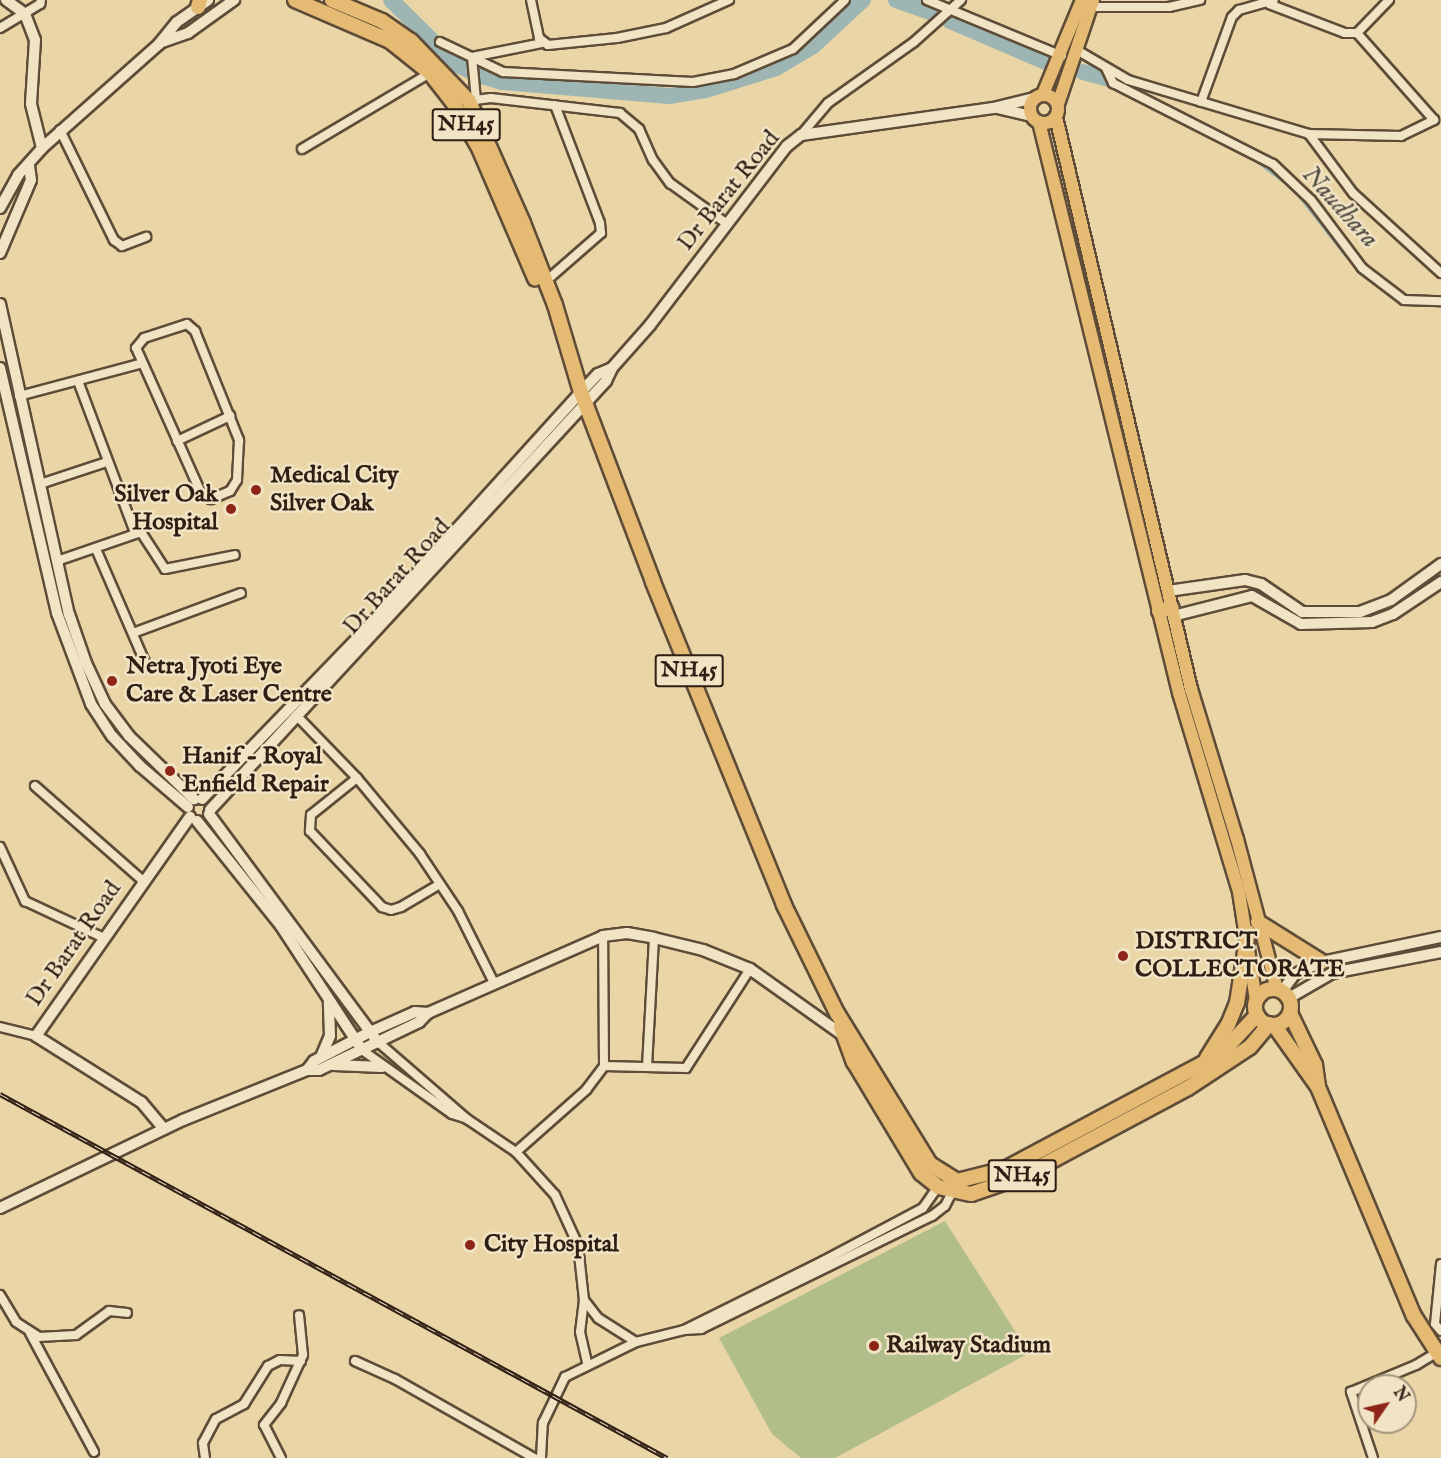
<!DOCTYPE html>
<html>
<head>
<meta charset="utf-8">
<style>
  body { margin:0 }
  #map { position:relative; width:1441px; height:1458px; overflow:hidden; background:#ead5a6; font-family:"IM FELL English",serif }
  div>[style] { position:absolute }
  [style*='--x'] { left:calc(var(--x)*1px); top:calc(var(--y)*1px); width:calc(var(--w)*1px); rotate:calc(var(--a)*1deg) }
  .green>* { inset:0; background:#b2be8a }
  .canal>* { height:10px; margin:-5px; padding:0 5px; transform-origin:5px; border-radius:5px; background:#9db6b3 }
  .river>* { height:16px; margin:-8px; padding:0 8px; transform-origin:8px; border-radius:8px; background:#9db6b3 }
  .roads { filter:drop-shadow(2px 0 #5e4c38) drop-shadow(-2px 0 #5e4c38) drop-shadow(0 2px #5e4c38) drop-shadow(0 -2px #5e4c38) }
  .street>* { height:8px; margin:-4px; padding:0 4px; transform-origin:4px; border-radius:4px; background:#f1e4c5 }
  .secondary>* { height:10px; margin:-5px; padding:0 5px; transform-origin:5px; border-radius:5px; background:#f1e4c5 }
  .primary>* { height:12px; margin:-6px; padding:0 6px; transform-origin:6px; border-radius:6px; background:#e5ba73 }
  .primary>.ring { margin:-6px; padding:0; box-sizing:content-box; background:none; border:12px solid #e5ba73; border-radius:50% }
  .highway>* { height:14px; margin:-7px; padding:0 7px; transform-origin:7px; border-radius:7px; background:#e5ba73 }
  .highway>.ring { margin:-7px; padding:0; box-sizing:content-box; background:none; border:14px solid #e5ba73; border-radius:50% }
  .rail>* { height:5px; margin-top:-2.5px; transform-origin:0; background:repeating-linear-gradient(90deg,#f1e4c5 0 9px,#2f1e13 0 18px); box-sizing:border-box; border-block:2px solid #2f1e13 }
  .dots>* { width:16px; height:16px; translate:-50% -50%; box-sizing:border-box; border:3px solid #f1e4c5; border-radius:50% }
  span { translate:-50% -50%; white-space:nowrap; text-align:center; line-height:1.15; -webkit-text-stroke:5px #f1e4c5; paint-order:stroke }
  .shield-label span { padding:2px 4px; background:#f1e4c5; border:2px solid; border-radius:4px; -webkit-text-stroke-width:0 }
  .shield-label { font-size:22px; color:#2f1e13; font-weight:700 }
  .street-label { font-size:24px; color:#2f1e13 }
  .poi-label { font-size:24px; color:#2f1e13; font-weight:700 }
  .left { translate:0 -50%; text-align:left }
  .right { translate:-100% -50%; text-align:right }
  .water-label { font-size:26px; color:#504c43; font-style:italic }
  .north { position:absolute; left:1357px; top:1374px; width:60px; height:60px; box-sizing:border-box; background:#f1e4c5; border:2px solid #a3957e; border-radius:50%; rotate:56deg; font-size:16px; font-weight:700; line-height:24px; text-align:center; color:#2f1e13 }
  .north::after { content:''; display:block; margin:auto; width:21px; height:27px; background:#8f2418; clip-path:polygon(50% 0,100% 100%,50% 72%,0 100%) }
</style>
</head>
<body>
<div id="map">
  <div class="green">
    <div style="clip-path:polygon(945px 1221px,1029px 1353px,835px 1458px,801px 1458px,772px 1434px,719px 1338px)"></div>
  </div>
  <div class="canal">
    <div style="--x:1258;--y:158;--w:35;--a:37"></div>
    <div style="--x:1298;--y:189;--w:83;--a:51.9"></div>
  </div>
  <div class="river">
    <div style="--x:391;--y:0;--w:91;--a:44.6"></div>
    <div style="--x:456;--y:64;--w:25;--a:26"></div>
    <div style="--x:479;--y:75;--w:24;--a:17"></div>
    <div style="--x:502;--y:82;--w:168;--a:4.8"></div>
    <div style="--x:669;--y:96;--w:37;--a:-9"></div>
    <div style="--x:706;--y:90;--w:73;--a:-17.4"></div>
    <div style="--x:776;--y:68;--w:43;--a:-30.7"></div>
    <div style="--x:813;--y:46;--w:68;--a:-42.6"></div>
    <div style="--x:896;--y:0;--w:41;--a:19.7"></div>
    <div style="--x:950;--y:21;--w:107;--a:23.2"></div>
    <div style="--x:1083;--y:72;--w:30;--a:15"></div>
  </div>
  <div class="roads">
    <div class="street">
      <div style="--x:531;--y:0;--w:39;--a:78"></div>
      <div style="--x:539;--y:38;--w:11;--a:38"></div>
      <div style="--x:548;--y:45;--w:69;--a:-5.8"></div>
      <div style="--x:617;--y:38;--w:50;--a:-11.5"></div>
      <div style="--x:666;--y:28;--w:69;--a:-24"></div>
      <div style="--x:927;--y:0;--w:146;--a:22.5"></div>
      <div style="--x:1269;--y:4;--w:81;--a:20.9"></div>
      <div style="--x:1345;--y:33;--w:12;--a:0"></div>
      <div style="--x:1357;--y:33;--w:46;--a:-45.9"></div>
      <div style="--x:1089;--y:7;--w:80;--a:0"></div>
      <div style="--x:1169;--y:7;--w:32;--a:-13"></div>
      <div style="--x:0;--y:28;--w:47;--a:-31"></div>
      <div style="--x:40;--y:4;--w:4;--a:-76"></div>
      <div style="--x:440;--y:42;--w:70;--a:25.5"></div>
      <div style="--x:503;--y:72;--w:190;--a:3"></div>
      <div style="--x:693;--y:82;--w:42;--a:-11"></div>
      <div style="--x:734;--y:74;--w:64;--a:-23"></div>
      <div style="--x:793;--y:49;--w:71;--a:-43.3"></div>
      <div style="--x:1075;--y:49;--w:61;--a:30.3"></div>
      <div style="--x:1128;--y:80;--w:189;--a:16.6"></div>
      <div style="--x:1309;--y:134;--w:92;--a:1.2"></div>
      <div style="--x:1401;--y:136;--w:37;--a:-26"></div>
      <div style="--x:1434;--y:120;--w:116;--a:-131.5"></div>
      <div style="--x:1106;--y:68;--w:17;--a:65"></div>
      <div style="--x:1113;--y:83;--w:179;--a:26.9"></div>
      <div style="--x:1273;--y:164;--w:52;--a:43.5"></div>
      <div style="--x:1311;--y:200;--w:85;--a:53.1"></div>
      <div style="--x:1362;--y:268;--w:53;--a:37.3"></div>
      <div style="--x:1404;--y:300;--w:37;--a:2"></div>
      <div style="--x:476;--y:100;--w:43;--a:-95.3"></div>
      <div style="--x:472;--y:57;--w:71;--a:-11.3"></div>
      <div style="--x:467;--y:101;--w:24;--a:-7"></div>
      <div style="--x:491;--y:98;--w:130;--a:6.6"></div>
      <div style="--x:620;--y:113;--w:25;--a:40"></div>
      <div style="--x:639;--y:129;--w:34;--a:66"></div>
      <div style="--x:653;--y:160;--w:29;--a:54"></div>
      <div style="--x:670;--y:183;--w:70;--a:35.7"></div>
      <div style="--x:1201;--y:102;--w:90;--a:-70"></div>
      <div style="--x:1232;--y:17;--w:10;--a:-45"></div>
      <div style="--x:1239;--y:10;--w:36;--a:-16"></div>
      <div style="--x:60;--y:130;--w:123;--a:63.9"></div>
      <div style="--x:114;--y:240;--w:10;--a:37"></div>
      <div style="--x:122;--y:246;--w:26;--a:-21"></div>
      <div style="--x:1309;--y:134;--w:74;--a:53.3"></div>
      <div style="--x:1353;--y:193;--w:119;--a:42.3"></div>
      <div style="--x:801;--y:135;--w:42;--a:-49.8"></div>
      <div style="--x:828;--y:103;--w:105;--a:-35.3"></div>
      <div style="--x:914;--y:42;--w:63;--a:-41.8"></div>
      <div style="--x:302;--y:149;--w:149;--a:-30.7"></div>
      <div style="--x:546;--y:281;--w:73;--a:-41.1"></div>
      <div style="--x:601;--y:233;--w:10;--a:-96"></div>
      <div style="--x:600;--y:223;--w:126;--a:-110.9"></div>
      <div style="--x:187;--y:324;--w:11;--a:41"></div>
      <div style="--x:195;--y:331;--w:118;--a:68"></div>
      <div style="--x:239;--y:440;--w:40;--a:92.9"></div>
      <div style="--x:237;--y:480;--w:13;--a:122"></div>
      <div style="--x:230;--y:491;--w:21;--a:157"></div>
      <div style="--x:211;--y:499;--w:12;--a:-149"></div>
      <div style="--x:201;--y:493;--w:159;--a:-114.1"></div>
      <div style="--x:136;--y:348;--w:13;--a:-51"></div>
      <div style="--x:144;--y:338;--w:45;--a:-18"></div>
      <div style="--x:78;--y:381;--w:162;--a:69.4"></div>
      <div style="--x:19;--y:396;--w:124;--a:-14.9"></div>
      <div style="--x:177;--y:441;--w:59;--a:-25.3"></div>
      <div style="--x:40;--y:484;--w:71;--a:-18.2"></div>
      <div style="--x:96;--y:549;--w:129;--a:66.6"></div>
      <div style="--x:57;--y:561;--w:89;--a:-19"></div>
      <div style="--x:141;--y:532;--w:44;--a:57"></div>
      <div style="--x:165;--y:569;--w:71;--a:-11.3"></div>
      <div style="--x:133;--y:633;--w:115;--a:-20.3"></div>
      <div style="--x:296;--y:715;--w:88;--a:45.9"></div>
      <div style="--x:357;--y:778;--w:99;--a:50.3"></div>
      <div style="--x:420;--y:854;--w:69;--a:56.3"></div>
      <div style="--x:458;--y:911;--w:80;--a:63.4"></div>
      <div style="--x:357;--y:778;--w:59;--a:141.2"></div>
      <div style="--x:311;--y:815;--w:16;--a:94"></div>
      <div style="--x:310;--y:831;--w:105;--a:46.5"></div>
      <div style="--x:382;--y:907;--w:9;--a:18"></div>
      <div style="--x:391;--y:910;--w:10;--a:-17"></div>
      <div style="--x:401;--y:907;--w:45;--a:-30.5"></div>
      <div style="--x:35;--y:786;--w:144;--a:41.3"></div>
      <div style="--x:0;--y:847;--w:60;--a:65.2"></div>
      <div style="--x:25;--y:901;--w:87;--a:25.1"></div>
      <div style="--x:0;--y:1027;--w:37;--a:14"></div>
      <div style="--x:378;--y:1042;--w:118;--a:40.9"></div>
      <div style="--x:467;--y:1119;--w:59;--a:34"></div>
      <div style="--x:516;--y:1152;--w:58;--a:47.8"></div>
      <div style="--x:555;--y:1195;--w:55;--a:65.3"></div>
      <div style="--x:578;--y:1245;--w:55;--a:83.8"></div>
      <div style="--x:584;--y:1300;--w:32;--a:97"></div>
      <div style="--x:580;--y:1332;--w:32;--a:77"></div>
      <div style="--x:362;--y:1050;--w:110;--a:35.4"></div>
      <div style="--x:452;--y:1114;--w:14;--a:17"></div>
      <div style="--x:604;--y:1066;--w:82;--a:1.4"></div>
      <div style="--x:686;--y:1068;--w:118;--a:-57.1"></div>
      <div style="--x:647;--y:1067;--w:129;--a:-86.9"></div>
      <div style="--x:516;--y:1152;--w:94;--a:-41.5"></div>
      <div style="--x:586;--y:1090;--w:30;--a:-53"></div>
      <div style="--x:604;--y:1066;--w:130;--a:-90.4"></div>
      <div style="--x:1441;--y:1264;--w:60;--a:95.7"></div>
      <div style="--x:1435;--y:1324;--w:9;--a:49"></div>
      <div style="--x:0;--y:1295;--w:31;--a:59"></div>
      <div style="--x:16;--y:1322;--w:27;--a:33"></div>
      <div style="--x:39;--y:1337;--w:37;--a:-3"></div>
      <div style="--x:76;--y:1335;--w:41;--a:-36"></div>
      <div style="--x:109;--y:1311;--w:18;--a:6"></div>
      <div style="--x:584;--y:1300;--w:23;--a:52"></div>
      <div style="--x:598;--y:1318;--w:45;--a:32.3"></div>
      <div style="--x:684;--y:1330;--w:17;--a:-3"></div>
      <div style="--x:701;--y:1329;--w:257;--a:-26.1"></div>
      <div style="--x:932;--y:1216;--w:16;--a:-38"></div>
      <div style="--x:945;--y:1206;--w:18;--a:-63"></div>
      <div style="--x:30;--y:1333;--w:135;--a:61.7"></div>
      <div style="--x:355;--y:1361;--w:44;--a:24.2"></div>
      <div style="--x:395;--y:1379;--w:160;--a:29.6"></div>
      <div style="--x:205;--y:1458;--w:15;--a:-98"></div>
      <div style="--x:203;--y:1443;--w:27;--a:-62"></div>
      <div style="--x:216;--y:1419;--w:32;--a:-28"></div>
      <div style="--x:244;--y:1404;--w:45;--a:-57.7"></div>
      <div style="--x:268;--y:1366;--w:13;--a:-27"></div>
      <div style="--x:280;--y:1360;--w:21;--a:3"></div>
      <div style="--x:281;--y:1458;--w:37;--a:-117"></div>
      <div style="--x:264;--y:1425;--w:28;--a:-52"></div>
      <div style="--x:281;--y:1403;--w:53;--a:-65.4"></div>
      <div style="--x:303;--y:1355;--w:40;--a:-95.7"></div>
      <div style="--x:541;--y:1458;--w:35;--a:-87"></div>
      <div style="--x:543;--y:1423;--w:51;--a:-64.4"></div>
      <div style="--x:565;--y:1377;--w:79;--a:-26.2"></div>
      <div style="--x:636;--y:1342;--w:49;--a:-14"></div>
      <div style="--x:684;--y:1330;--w:155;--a:-26.4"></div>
      <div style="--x:823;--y:1261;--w:113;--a:-27.9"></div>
      <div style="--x:923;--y:1208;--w:28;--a:-55"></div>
      <div style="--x:1373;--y:1458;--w:70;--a:-108.4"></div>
      <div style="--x:1351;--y:1392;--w:70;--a:-22.6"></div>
      <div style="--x:1416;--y:1365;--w:23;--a:-31"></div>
    </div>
    <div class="secondary">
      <div style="--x:6;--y:0;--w:24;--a:36"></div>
      <div style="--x:25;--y:14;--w:28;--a:69"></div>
      <div style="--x:35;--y:40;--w:64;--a:93.6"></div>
      <div style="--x:31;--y:104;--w:45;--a:76"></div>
      <div style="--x:162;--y:42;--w:28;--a:-19"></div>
      <div style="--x:188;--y:33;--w:57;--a:-35.7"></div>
      <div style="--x:997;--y:108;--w:36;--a:13"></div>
      <div style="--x:0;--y:208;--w:38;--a:-61"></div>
      <div style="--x:18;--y:175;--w:36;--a:-48"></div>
      <div style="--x:42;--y:148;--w:157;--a:-41.6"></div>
      <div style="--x:159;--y:44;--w:28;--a:-51"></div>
      <div style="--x:177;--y:22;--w:38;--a:-35"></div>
      <div style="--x:0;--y:253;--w:79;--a:-67"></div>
      <div style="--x:31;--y:180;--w:15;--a:-98"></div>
      <div style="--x:0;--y:304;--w:318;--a:77.5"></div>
      <div style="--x:69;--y:614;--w:52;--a:70.9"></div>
      <div style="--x:86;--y:663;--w:45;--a:65.1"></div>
      <div style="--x:105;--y:704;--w:40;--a:53"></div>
      <div style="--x:129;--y:736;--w:91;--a:44.1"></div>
      <div style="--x:0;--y:368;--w:252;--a:76.9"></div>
      <div style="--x:57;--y:613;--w:97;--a:69.5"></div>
      <div style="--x:91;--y:704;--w:38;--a:57"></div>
      <div style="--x:112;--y:736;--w:41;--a:47"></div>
      <div style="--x:140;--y:766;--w:63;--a:40.5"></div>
      <div style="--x:1168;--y:591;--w:78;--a:-8.1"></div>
      <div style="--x:1245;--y:580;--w:16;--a:14"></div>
      <div style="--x:1261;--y:584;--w:50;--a:34.3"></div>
      <div style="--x:1302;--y:612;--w:58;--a:0"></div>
      <div style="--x:1360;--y:612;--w:33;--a:-21"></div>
      <div style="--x:1391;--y:600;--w:62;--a:-35.8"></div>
      <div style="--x:1173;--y:616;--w:81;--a:-14.2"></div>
      <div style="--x:1252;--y:596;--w:56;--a:29.7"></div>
      <div style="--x:1301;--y:624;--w:71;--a:-1.6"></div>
      <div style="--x:1372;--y:622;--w:22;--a:-21"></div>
      <div style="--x:1393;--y:614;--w:58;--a:-33.7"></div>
      <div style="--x:202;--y:799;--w:238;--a:-46"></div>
      <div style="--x:367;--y:628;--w:319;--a:-47.8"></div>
      <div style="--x:581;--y:392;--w:25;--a:-47"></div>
      <div style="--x:598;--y:374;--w:15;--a:-23"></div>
      <div style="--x:210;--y:810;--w:584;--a:-47.29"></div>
      <div style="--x:606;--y:381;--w:14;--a:-65"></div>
      <div style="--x:612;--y:368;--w:57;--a:-48.5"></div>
      <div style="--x:650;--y:325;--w:225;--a:-52.6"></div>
      <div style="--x:787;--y:146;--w:18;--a:-38"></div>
      <div style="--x:801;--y:135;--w:194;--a:-8"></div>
      <div style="--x:993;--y:108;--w:42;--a:-13.7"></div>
      <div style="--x:209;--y:814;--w:284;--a:53.5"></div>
      <div style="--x:197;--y:821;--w:134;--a:51.3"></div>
      <div style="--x:281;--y:926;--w:148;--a:56.8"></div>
      <div style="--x:1282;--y:991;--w:21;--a:-53"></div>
      <div style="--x:1295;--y:974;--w:30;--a:-24"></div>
      <div style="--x:1322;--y:962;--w:122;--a:-11.9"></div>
      <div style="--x:1289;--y:998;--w:50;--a:-30.2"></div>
      <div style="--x:1332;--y:973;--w:111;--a:-10.9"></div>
      <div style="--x:321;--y:1057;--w:23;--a:-67"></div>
      <div style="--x:330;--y:1036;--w:34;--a:-92"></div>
      <div style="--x:334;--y:1065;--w:48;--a:2.4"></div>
      <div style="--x:307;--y:1070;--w:11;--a:-52"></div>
      <div style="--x:314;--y:1061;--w:63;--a:-27.4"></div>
      <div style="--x:370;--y:1032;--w:49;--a:-24"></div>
      <div style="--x:415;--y:1012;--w:13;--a:4"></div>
      <div style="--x:164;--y:1129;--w:35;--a:-130"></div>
      <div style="--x:141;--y:1102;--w:124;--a:-147.8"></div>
      <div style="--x:36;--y:1036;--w:268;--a:-54.9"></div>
      <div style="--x:0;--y:1208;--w:203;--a:-25.7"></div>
      <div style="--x:183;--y:1120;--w:134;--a:-22"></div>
      <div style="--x:307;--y:1070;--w:12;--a:0"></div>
      <div style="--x:319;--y:1070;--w:111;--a:-25.6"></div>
      <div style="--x:419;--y:1022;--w:13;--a:-45"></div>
      <div style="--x:428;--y:1013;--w:191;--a:-23.7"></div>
      <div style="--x:603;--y:936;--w:24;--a:-7"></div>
      <div style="--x:627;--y:933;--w:27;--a:10"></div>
      <div style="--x:654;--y:938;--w:50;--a:13.8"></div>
      <div style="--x:703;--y:950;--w:51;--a:22"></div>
      <div style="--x:750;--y:969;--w:119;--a:35.4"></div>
    </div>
    <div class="primary">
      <div style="--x:1043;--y:94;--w:102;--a:-67.5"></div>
      <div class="ring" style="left:1030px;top:95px;width:16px;height:16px"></div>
      <div style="--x:1058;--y:104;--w:110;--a:-71.4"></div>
      <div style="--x:1056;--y:117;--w:588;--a:76.72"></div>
      <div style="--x:1191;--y:689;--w:157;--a:73"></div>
      <div style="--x:1237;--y:839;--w:155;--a:75.1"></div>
      <div style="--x:1039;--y:122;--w:588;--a:76.22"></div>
      <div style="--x:1179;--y:693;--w:208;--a:73.2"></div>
      <div style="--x:1239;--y:892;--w:109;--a:81.1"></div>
    </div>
    <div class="highway">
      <div style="--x:295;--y:0;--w:103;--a:23.3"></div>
      <div style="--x:390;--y:41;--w:51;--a:38.7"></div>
      <div style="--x:430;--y:73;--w:39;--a:52"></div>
      <div style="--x:454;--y:104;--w:51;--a:60.4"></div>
      <div style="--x:479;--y:148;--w:142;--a:66.7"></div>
      <div style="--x:332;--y:0;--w:54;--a:22.8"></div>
      <div style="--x:382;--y:21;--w:35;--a:35"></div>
      <div style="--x:411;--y:41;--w:83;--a:46"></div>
      <div style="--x:469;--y:101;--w:133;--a:66.1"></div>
      <div style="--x:523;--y:223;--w:88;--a:68.7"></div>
      <div style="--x:555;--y:305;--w:91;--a:73.4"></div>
      <div style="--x:581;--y:392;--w:203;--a:69.2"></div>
      <div style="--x:653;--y:582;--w:349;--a:67.9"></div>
      <div style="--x:784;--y:905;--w:120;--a:63.9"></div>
      <div style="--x:837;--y:1013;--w:177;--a:58.4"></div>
      <div style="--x:930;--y:1164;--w:32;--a:32"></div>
      <div style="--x:957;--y:1181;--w:49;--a:-14"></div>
      <div style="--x:1005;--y:1169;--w:223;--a:-28.1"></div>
      <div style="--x:1202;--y:1064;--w:33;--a:-35"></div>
      <div style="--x:1229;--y:1045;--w:41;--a:-47"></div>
      <div style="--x:198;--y:7;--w:7;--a:-74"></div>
      <div style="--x:1159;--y:611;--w:13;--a:-13"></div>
      <div style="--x:1258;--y:922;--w:75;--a:32"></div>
      <div class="ring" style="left:1255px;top:989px;width:22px;height:22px"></div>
      <div style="--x:1290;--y:1013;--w:58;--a:64.3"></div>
      <div style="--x:1315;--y:1065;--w:22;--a:82"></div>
      <div style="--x:1274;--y:1025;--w:76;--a:54.6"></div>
      <div style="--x:1318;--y:1087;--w:248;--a:67.3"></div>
      <div style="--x:1414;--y:1316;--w:50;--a:57.3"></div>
      <div style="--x:841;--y:1027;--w:37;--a:70"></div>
      <div style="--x:854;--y:1062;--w:130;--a:58.9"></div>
      <div style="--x:921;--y:1173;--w:22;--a:39"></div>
      <div style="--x:938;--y:1187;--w:34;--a:12"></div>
      <div style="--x:971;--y:1194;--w:53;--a:-18.8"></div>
      <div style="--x:1021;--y:1177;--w:189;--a:-28.1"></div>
      <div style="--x:1188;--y:1088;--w:74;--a:-33.5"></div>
      <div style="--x:1250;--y:1047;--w:30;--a:-50"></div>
      <div style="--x:1207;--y:1058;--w:39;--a:-58"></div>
      <div style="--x:1228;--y:1025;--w:24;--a:-68"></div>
      <div style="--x:1237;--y:1003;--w:72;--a:-81.2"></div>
    </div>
  </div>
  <div class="rail">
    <div style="--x:0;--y:1094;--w:760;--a:28.62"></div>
  </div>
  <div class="dots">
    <div style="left:256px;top:490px;background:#8f2418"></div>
    <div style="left:231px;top:509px;background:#8f2418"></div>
    <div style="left:112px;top:681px;background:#8f2418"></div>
    <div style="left:170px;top:771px;background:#8f2418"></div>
    <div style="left:1123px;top:956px;background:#8f2418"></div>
    <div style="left:470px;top:1245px;background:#8f2418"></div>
    <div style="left:874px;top:1346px;background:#8f2418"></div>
  </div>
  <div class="shield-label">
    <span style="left:466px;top:125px">NH45</span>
    <span style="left:689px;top:671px">NH45</span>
    <span style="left:1022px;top:1176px">NH45</span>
  </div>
  <div class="street-label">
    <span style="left:729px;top:191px;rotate:-51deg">Dr Barat Road</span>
    <span style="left:397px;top:577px;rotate:-48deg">Dr Barat Road</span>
    <span style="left:74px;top:944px;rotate:-55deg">Dr Barat Road</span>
  </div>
  <div class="poi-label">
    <span class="left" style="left:270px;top:490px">Medical City<br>Silver Oak</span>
    <span class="right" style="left:218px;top:509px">Silver Oak<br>Hospital</span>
    <span class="left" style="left:126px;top:681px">Netra Jyoti Eye<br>Care &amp; Laser Centre</span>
    <span class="left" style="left:182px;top:771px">Hanif - Royal<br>Enfield Repair</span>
    <span class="left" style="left:1135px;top:956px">DISTRICT<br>COLLECTORATE</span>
    <span class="left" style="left:484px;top:1245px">City Hospital</span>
    <span class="left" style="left:886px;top:1346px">Railway Stadium</span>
  </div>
  <div class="water-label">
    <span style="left:1340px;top:207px;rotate:48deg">Naudhara</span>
  </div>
  <div class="north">N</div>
</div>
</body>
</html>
